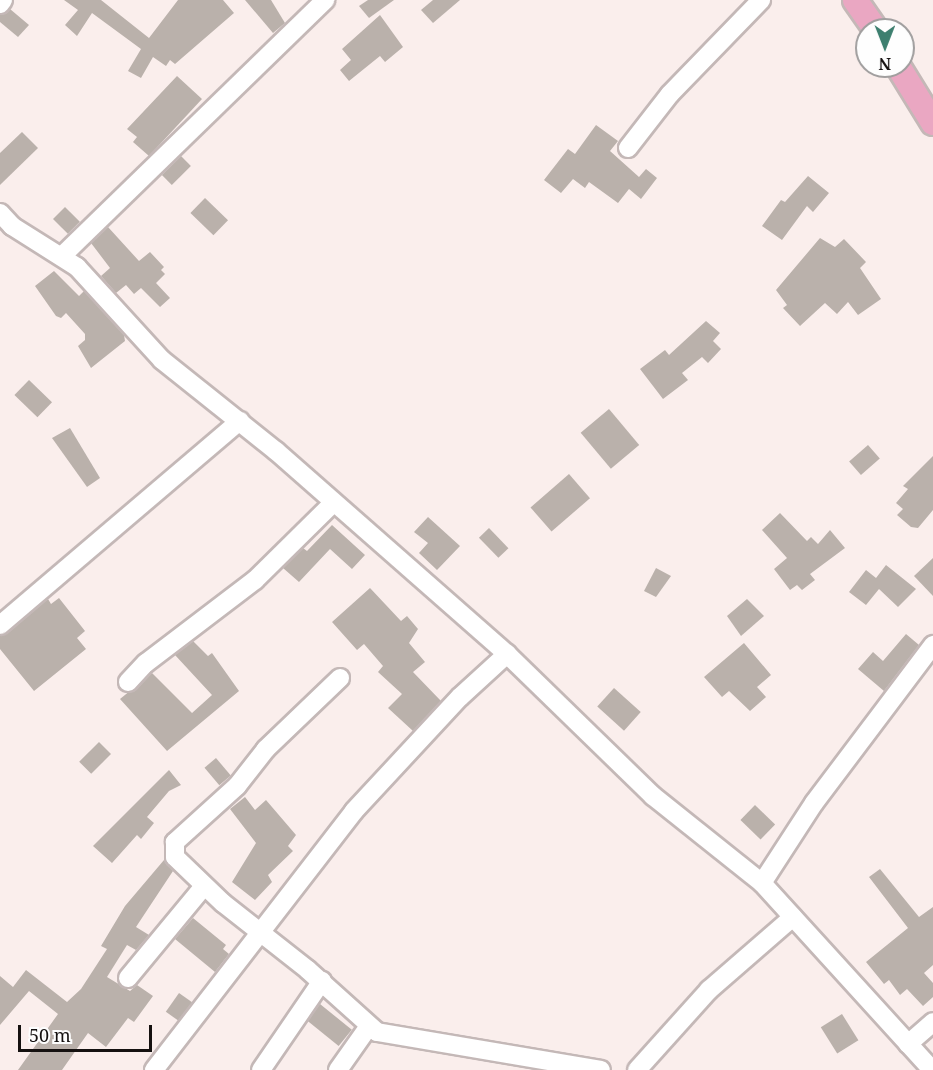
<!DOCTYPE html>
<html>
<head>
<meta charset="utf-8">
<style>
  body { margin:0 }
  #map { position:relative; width:933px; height:1070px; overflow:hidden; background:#faeeec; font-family:"Noto Serif",serif }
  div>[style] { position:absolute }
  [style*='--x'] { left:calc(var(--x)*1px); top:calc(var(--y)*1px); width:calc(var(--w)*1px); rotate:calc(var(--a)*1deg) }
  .building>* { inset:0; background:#bab1ab; transform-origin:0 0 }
  .roads { filter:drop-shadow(2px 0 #c4b8b7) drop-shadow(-2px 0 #c4b8b7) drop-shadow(0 2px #c4b8b7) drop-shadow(0 -2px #c4b8b7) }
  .minor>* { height:18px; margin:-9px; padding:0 9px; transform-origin:9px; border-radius:9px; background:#fff }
  .major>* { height:24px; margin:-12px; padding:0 12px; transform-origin:12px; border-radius:12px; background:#eaa7c2 }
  span { translate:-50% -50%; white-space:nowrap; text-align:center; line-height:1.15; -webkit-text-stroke:4.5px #fefefe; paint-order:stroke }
  .north { position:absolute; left:855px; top:18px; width:60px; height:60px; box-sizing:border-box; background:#fefefe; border:2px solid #a19f9f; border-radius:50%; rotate:180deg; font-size:16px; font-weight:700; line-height:24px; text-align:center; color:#151110 }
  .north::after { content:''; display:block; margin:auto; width:21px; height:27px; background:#3d7f6f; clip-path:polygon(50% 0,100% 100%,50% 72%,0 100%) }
  .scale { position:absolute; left:18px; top:1025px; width:134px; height:27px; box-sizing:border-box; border:3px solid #151110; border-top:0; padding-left:8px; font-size:18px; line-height:21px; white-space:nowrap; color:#151110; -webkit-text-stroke:4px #fefefe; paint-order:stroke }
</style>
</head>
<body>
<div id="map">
  <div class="building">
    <div style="clip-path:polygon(64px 0,101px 0,149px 38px,178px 0,223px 0,234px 13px,175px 64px,170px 60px,166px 66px,153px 57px,141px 78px,128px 71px,141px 49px,92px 13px,77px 36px,65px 25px,78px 10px)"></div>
    <div style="clip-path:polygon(245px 0,271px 0,285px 23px,273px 33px)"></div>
    <div style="clip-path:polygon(368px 0,394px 0,369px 18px,359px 6px)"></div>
    <div style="clip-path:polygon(433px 0,460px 0,433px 23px,421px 10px)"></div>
    <div style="clip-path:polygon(10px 9px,29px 25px,18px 37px,0 22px,0 15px)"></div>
    <div style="clip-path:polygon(380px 15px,403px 47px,385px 62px,380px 56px,349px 81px,340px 70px,351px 60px,342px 49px)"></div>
    <div style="clip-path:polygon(177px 76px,202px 99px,149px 156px,133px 142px,137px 137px,127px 129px)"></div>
    <div style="clip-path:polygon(596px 125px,618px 141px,610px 151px,639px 177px,646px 169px,657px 178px,641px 199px,629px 189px,618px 203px,589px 182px,585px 188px,573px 179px,561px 193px,544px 180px,568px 149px,575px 154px)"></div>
    <div style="clip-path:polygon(22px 132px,38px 148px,0 185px,0 153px)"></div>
    <div style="left:181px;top:156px;width:14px;height:27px;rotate:45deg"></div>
    <div style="clip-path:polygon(808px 176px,829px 193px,813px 212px,807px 206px,782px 240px,762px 226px,781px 200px,785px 202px)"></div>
    <div style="left:205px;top:198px;width:32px;height:21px;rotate:44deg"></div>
    <div style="left:65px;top:207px;width:21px;height:17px;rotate:45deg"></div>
    <div style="clip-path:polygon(108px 227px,139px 261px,150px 252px,164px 267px,161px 270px,165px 274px,156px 283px,170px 298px,160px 307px,141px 288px,134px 294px,126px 285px,116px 293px,101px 276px,110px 268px,91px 243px)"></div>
    <div style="clip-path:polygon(820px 238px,835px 247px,844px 239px,866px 262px,860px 268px,881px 299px,858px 315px,848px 302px,837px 314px,825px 303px,800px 326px,783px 308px,787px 305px,776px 290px)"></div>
    <div style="clip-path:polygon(54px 271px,79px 296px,84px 291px,124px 335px,125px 341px,91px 368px,78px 346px,85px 340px,85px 334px,66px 313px,61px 318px,56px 316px,35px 286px)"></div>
    <div style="clip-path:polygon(706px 321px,720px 333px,713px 341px,721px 349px,708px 363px,702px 357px,682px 373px,688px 380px,663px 399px,640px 369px,665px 350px,669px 355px)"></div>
    <div style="left:29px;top:380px;width:32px;height:21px;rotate:44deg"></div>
    <div style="left:609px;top:409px;width:47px;height:37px;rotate:50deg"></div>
    <div style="clip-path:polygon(70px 428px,100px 478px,87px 487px,52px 438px)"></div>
    <div style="left:868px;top:445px;width:18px;height:25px;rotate:49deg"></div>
    <div style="clip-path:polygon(933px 456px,933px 510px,918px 528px,911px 527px,897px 515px,903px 509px,896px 503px,908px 489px,903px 486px)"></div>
    <div style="left:569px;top:474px;width:32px;height:51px;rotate:49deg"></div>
    <div style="clip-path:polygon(780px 513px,807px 541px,811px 537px,818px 544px,830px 530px,845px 548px,810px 574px,815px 580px,802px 590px,797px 585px,790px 590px,774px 569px,787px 558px,762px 530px)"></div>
    <div style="clip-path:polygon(428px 517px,460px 546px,437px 570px,419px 553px,428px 543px,414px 532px)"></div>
    <div style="clip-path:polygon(332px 525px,365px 555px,352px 569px,330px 549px,299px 582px,283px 568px,303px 548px,307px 551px)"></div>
    <div style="left:489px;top:528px;width:28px;height:14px;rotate:46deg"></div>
    <div style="clip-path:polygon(933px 558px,933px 596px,914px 576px)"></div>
    <div style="clip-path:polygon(886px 565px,916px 589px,898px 607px,879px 589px,866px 605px,849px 592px,866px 570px,876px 578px)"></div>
    <div style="clip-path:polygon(656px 568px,671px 576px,656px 597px,644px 591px)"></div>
    <div style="clip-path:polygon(370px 588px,401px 621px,407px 616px,418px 629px,409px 643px,425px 662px,413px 672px,441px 701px,413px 731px,388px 708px,402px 694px,378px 672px,383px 666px,364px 644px,357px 650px,332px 622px)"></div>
    <div style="clip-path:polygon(59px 598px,85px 631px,77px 638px,86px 649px,34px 691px,0 649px,0 636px,48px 599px,51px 604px)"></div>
    <div style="clip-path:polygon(747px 599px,764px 616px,741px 636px,727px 616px)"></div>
    <div style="clip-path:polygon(906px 634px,919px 645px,884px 691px,858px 669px,873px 652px,883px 661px)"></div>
    <div style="clip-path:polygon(193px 641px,208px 656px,212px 653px,239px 691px,167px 751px,120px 699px,152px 673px,192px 713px,212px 695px,175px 655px)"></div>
    <div style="clip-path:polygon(744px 643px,771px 675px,757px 687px,766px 697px,750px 711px,729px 691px,722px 697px,704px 677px)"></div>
    <div style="left:614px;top:688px;width:36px;height:25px;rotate:42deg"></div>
    <div style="left:99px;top:742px;width:17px;height:28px;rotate:45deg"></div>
    <div style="left:216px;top:758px;width:23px;height:15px;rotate:50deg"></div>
    <div style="clip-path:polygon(169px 770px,181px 785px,169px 791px,147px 817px,154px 823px,141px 839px,137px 835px,112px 863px,93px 846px)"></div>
    <div style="clip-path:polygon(245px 797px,255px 810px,266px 800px,296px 835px,288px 846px,293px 851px,268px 875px,272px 882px,255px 900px,232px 882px,256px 843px,230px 809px)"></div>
    <div style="left:755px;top:805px;width:28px;height:21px;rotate:44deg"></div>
    <div style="clip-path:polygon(164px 860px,173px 871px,136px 927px,149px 935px,136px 950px,127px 945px,107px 977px,130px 991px,137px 985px,153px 996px,134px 1022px,128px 1018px,106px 1047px,88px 1033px,62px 1070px,18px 1070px,58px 1014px,29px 991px,0 1025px,0 976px,13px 987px,26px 970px,67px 1002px,81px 989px,107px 949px,101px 946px,125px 906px)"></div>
    <div style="clip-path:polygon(880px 869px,919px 917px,933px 907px,933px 965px,924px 973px,933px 983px,933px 997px,923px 1006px,907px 989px,900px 995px,889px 980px,884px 984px,866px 962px,908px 928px,869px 877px)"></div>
    <div style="clip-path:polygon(193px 918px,226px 945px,223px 949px,229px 954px,215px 972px,175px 939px)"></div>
    <div style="left:179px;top:993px;width:16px;height:23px;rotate:35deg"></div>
    <div style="left:320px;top:1004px;width:41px;height:21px;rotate:39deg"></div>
    <div style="left:842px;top:1014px;width:31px;height:25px;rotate:58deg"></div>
  </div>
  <div class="roads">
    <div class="minor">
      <div style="--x:0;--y:4;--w:5;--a:-53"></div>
      <div style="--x:628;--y:148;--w:68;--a:-52.1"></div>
      <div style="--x:670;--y:94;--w:131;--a:-45.9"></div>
      <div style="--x:0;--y:213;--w:18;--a:47"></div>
      <div style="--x:12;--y:226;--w:77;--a:32.2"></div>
      <div style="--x:77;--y:267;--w:126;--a:47.6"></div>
      <div style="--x:162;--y:360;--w:146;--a:38.6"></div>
      <div style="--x:276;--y:451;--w:308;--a:41.3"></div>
      <div style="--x:507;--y:654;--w:204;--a:44.2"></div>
      <div style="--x:653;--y:796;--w:139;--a:38.6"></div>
      <div style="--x:762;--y:883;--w:253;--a:47.7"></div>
      <div style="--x:63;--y:255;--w:366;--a:-44.2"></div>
      <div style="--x:0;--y:625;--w:315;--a:-40.4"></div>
      <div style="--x:340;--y:678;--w:103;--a:136.2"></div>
      <div style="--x:266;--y:749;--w:47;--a:128.1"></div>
      <div style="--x:237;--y:786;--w:84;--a:137.9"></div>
      <div style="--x:175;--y:842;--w:15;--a:90"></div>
      <div style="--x:175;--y:857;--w:66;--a:43.8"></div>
      <div style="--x:223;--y:903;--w:108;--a:38.2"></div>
      <div style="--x:308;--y:970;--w:93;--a:41.9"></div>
      <div style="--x:377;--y:1032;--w:227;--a:9.6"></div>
      <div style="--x:128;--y:682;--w:26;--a:-47"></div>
      <div style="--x:146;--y:663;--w:137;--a:-37.3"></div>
      <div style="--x:255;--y:580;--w:108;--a:-44.6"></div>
      <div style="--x:762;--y:883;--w:95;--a:-57"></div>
      <div style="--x:814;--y:803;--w:198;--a:-53"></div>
      <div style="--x:128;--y:978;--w:119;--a:-50.4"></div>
      <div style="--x:908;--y:1044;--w:33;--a:-41"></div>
      <div style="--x:154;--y:1070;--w:327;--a:-52.3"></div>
      <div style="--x:354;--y:811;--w:156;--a:-47.1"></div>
      <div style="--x:460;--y:697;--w:64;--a:-42.5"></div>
      <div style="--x:261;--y:1070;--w:108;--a:-55.6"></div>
      <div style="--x:338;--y:1070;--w:54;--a:-54.8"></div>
      <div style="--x:637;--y:1070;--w:108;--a:-48"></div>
      <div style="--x:709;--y:990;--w:111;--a:-41"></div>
    </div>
    <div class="major">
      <div style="--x:855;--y:0;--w:37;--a:55"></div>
      <div style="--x:898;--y:66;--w:67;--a:58.4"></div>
    </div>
  </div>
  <div class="north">N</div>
  <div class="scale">50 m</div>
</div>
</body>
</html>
